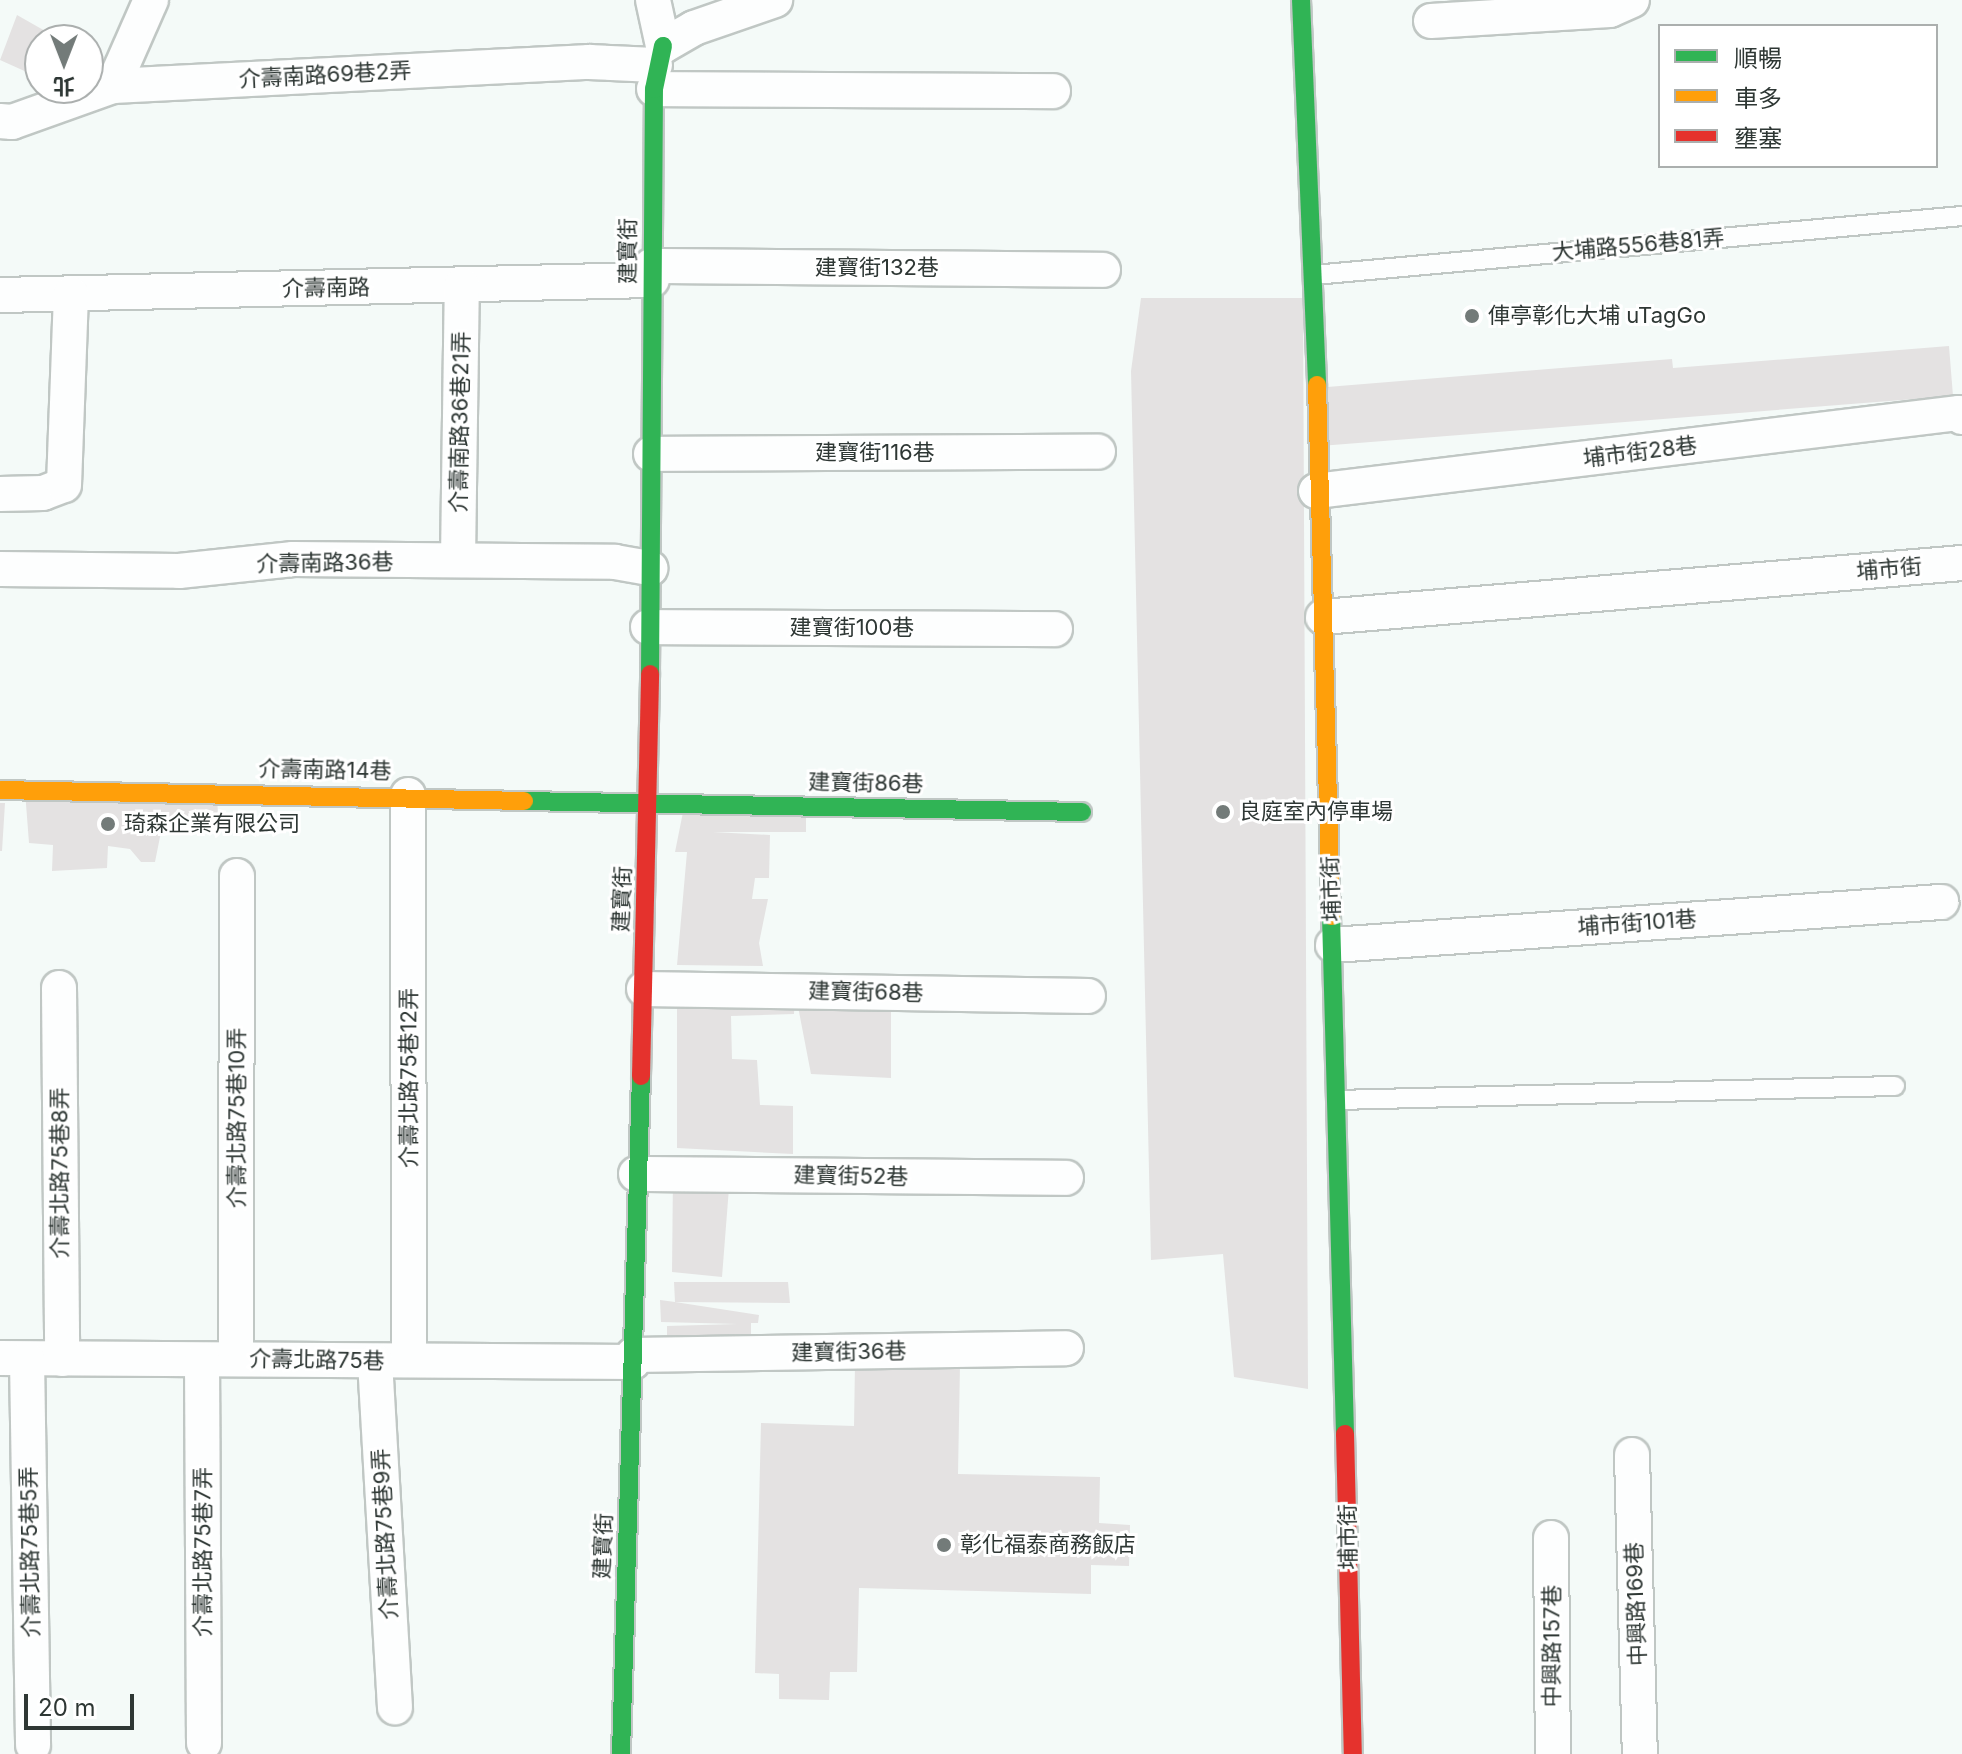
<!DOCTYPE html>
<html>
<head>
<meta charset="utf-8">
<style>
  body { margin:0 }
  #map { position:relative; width:1962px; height:1754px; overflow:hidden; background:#f4faf8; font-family:Inter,"Noto Sans TC",sans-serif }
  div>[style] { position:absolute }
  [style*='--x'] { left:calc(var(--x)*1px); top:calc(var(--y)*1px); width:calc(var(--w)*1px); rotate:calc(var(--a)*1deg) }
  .building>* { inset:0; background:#e4e2e2 }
  .roads { filter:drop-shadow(2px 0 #c0c7c4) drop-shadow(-2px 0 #c0c7c4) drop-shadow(0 2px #c0c7c4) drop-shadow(0 -2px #c0c7c4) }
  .lane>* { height:18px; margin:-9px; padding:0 9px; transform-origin:9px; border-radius:9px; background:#fdfefe }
  .street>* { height:34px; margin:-17px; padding:0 17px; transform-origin:17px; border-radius:17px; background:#fdfefe }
  .fast>* { height:18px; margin:-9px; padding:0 9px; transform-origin:9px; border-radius:9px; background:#30b455 }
  .slow>* { height:18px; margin:-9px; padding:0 9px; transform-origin:9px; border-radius:9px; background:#ff9f0a }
  .jam>* { height:18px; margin:-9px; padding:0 9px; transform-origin:9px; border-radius:9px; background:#e5322d }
  .dots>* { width:22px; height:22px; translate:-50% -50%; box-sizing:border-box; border:4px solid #fff; border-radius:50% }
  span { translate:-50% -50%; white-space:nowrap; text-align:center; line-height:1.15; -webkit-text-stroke:6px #fff; paint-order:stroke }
  .street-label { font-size:22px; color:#2e3734 }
  .poi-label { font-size:22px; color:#2e3734 }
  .left { translate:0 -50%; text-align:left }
  .legend { position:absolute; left:1658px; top:24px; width:280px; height:144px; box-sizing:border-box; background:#fff; border:2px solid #abafae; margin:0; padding:10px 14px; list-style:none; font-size:24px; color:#2e3734 }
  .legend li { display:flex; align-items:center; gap:16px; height:40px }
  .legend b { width:40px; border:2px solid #abafae }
  .north { position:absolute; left:24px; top:24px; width:80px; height:80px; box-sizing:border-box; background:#fff; border:2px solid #abafae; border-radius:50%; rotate:180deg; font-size:22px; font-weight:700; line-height:32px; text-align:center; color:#2e3734 }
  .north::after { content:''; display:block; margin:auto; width:28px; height:36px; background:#737b79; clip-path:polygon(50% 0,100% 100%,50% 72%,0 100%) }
  .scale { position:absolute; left:24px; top:1694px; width:110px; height:36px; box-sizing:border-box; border:4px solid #2e3734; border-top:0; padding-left:10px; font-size:24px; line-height:28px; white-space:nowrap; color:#2e3734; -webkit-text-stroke:6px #fff; paint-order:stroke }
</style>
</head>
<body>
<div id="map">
  <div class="building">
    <div style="clip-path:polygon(17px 15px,61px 40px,40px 40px,40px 78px,0 60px)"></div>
    <div style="clip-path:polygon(1141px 298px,1303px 298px,1308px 1389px,1234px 1377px,1223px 1254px,1151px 1260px,1131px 371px)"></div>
    <div style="clip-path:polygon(1949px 346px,1953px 396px,1320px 446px,1315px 388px,1672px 359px,1673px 368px)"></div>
    <div style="clip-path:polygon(25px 791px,217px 793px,218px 817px,161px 832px,155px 862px,141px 862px,130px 849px,108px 846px,107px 868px,52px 871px,53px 845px,29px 843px)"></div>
    <div style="clip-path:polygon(685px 802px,806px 805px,806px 832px,713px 832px,770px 835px,769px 878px,755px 878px,752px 899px,768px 899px,759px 943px,763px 966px,677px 965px,687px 852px,675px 852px)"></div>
    <div style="clip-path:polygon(0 803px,5px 803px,2px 851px,0 851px)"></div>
    <div style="clip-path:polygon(677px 989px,795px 991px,891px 993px,891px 1078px,811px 1074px,795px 991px,794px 1014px,731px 1016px,732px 1059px,757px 1060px,760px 1105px,793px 1106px,793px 1154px,677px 1148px)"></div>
    <div style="clip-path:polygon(673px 1174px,730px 1175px,722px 1277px,672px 1272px)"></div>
    <div style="clip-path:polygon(674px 1282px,788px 1282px,790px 1303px,675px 1302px,759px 1315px,758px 1323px,751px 1323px,751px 1348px,667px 1346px,667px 1326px,737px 1324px,661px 1322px,660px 1300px,675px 1302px)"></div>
    <div style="clip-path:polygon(855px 1363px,960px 1365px,958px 1474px,1100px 1477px,1099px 1523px,1130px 1525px,1129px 1566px,1091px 1565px,1091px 1594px,859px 1588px,857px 1672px,830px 1672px,829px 1700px,779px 1699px,779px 1674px,755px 1673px,761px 1423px,854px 1426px)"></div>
  </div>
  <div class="roads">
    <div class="lane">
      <div style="--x:1314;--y:275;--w:651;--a:-5.2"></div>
      <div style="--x:1337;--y:1100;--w:558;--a:-1.44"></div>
    </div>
    <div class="street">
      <div style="--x:653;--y:0;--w:47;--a:77.7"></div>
      <div style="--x:663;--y:46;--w:36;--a:-30"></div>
      <div style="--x:694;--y:28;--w:86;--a:-19.1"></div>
      <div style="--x:1431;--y:21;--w:179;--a:-3.5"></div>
      <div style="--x:1610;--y:10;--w:24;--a:-24"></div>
      <div style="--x:113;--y:86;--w:94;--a:-66.2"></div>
      <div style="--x:654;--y:89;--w:399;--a:0.3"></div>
      <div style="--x:0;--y:121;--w:12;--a:5"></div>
      <div style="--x:12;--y:122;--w:107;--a:-19.6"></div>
      <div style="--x:113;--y:86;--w:477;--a:-2.9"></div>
      <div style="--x:589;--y:62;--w:66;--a:2.6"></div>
      <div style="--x:651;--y:266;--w:452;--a:0.5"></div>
      <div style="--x:0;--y:295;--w:652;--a:-1.32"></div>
      <div style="--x:651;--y:454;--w:447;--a:-0.3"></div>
      <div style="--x:1316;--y:491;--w:648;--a:-6.92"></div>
      <div style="--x:1959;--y:413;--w:5;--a:53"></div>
      <div style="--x:0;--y:494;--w:43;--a:-1.3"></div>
      <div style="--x:43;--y:493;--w:22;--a:-21"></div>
      <div style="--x:64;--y:485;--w:191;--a:-87.9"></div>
      <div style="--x:458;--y:560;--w:275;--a:-89.2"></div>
      <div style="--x:0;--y:569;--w:179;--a:0.6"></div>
      <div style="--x:179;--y:571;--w:115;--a:-6"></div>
      <div style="--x:293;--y:559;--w:322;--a:0.5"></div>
      <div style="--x:615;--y:562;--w:36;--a:10"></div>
      <div style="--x:1323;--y:617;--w:641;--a:-4.83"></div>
      <div style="--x:648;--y:627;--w:407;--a:0.3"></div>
      <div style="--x:408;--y:795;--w:565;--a:89.9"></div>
      <div style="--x:1333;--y:945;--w:610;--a:-4.05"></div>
      <div style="--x:59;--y:988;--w:371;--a:89.5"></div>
      <div style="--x:644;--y:989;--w:444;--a:0.9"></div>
      <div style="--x:636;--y:1174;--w:430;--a:0.5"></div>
      <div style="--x:633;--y:1355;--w:433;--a:-0.9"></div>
      <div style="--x:0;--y:1358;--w:633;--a:0.36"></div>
      <div style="--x:27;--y:1359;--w:386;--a:89.1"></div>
      <div style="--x:236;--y:1359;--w:483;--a:-89.9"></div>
      <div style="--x:202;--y:1360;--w:383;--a:89.7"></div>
      <div style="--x:375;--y:1361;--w:347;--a:86.7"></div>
      <div style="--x:1632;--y:1455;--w:299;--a:88.5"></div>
      <div style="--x:1551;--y:1538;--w:216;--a:89.5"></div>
    </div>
    <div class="fast">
      <div style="--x:1301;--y:0;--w:385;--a:87.6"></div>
      <div style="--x:650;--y:674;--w:585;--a:-89.61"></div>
      <div style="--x:654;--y:89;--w:44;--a:-78.2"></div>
      <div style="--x:524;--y:801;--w:558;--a:1.13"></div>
      <div style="--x:1331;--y:916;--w:518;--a:88.45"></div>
      <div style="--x:621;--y:1754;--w:678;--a:-88.31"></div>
    </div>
    <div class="slow">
      <div style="--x:1317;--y:385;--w:531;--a:88.49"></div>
      <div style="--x:0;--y:790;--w:524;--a:1.2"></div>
    </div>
    <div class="jam">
      <div style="--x:641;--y:1076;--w:402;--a:-88.7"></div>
      <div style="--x:1345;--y:1434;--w:320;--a:88.6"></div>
    </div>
  </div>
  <div class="dots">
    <div style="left:1472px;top:316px;background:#737b79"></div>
    <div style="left:1223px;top:812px;background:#737b79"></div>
    <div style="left:108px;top:824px;background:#737b79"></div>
    <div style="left:944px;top:1545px;background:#737b79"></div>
  </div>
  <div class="street-label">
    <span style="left:325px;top:75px;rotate:-3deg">介壽南路69巷2弄</span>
    <span style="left:1638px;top:245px;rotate:-5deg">大埔路556巷81弄</span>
    <span style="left:628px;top:251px;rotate:-90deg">建寶街</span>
    <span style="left:877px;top:268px">建寶街132巷</span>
    <span style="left:326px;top:288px;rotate:-1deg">介壽南路</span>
    <span style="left:460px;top:422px;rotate:-89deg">介壽南路36巷21弄</span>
    <span style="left:1640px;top:452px;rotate:-7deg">埔市街28巷</span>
    <span style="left:875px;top:453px">建寶街116巷</span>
    <span style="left:325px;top:563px;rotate:-1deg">介壽南路36巷</span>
    <span style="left:1889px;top:569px;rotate:-5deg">埔市街</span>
    <span style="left:852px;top:628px">建寶街100巷</span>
    <span style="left:325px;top:770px;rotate:1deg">介壽南路14巷</span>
    <span style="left:866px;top:783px;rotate:1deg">建寶街86巷</span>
    <span style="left:1331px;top:889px;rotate:-92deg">埔市街</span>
    <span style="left:622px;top:899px;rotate:-88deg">建寶街</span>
    <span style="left:1637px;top:923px;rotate:-4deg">埔市街101巷</span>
    <span style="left:866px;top:992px;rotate:1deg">建寶街68巷</span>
    <span style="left:409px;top:1078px;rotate:-90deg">介壽北路75巷12弄</span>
    <span style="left:237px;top:1118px;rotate:-90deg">介壽北路75巷10弄</span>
    <span style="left:60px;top:1173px;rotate:-90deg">介壽北路75巷8弄</span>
    <span style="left:851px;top:1176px;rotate:1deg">建寶街52巷</span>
    <span style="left:849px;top:1352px;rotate:-1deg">建寶街36巷</span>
    <span style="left:317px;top:1360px;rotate:1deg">介壽北路75巷</span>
    <span style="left:385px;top:1534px;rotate:-93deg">介壽北路75巷9弄</span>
    <span style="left:1348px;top:1537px;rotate:-91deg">埔市街</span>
    <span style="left:603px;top:1546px;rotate:-88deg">建寶街</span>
    <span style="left:30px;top:1552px;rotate:-91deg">介壽北路75巷5弄</span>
    <span style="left:203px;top:1552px;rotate:-90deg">介壽北路75巷7弄</span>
    <span style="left:1636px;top:1604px;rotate:-92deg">中興路169巷</span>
    <span style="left:1552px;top:1646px;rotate:-90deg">中興路157巷</span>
  </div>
  <div class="poi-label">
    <span class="left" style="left:1488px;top:316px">俥亭彰化大埔 uTagGo</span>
    <span class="left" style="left:1239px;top:812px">良庭室內停車場</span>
    <span class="left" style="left:124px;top:824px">琦森企業有限公司</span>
    <span class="left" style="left:960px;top:1545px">彰化福泰商務飯店</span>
  </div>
  <ul class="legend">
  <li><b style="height:10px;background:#30b455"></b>順暢</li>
  <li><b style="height:10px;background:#ff9f0a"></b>車多</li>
  <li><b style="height:10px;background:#e5322d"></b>壅塞</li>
  </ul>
  <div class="north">北</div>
  <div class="scale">20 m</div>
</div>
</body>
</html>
